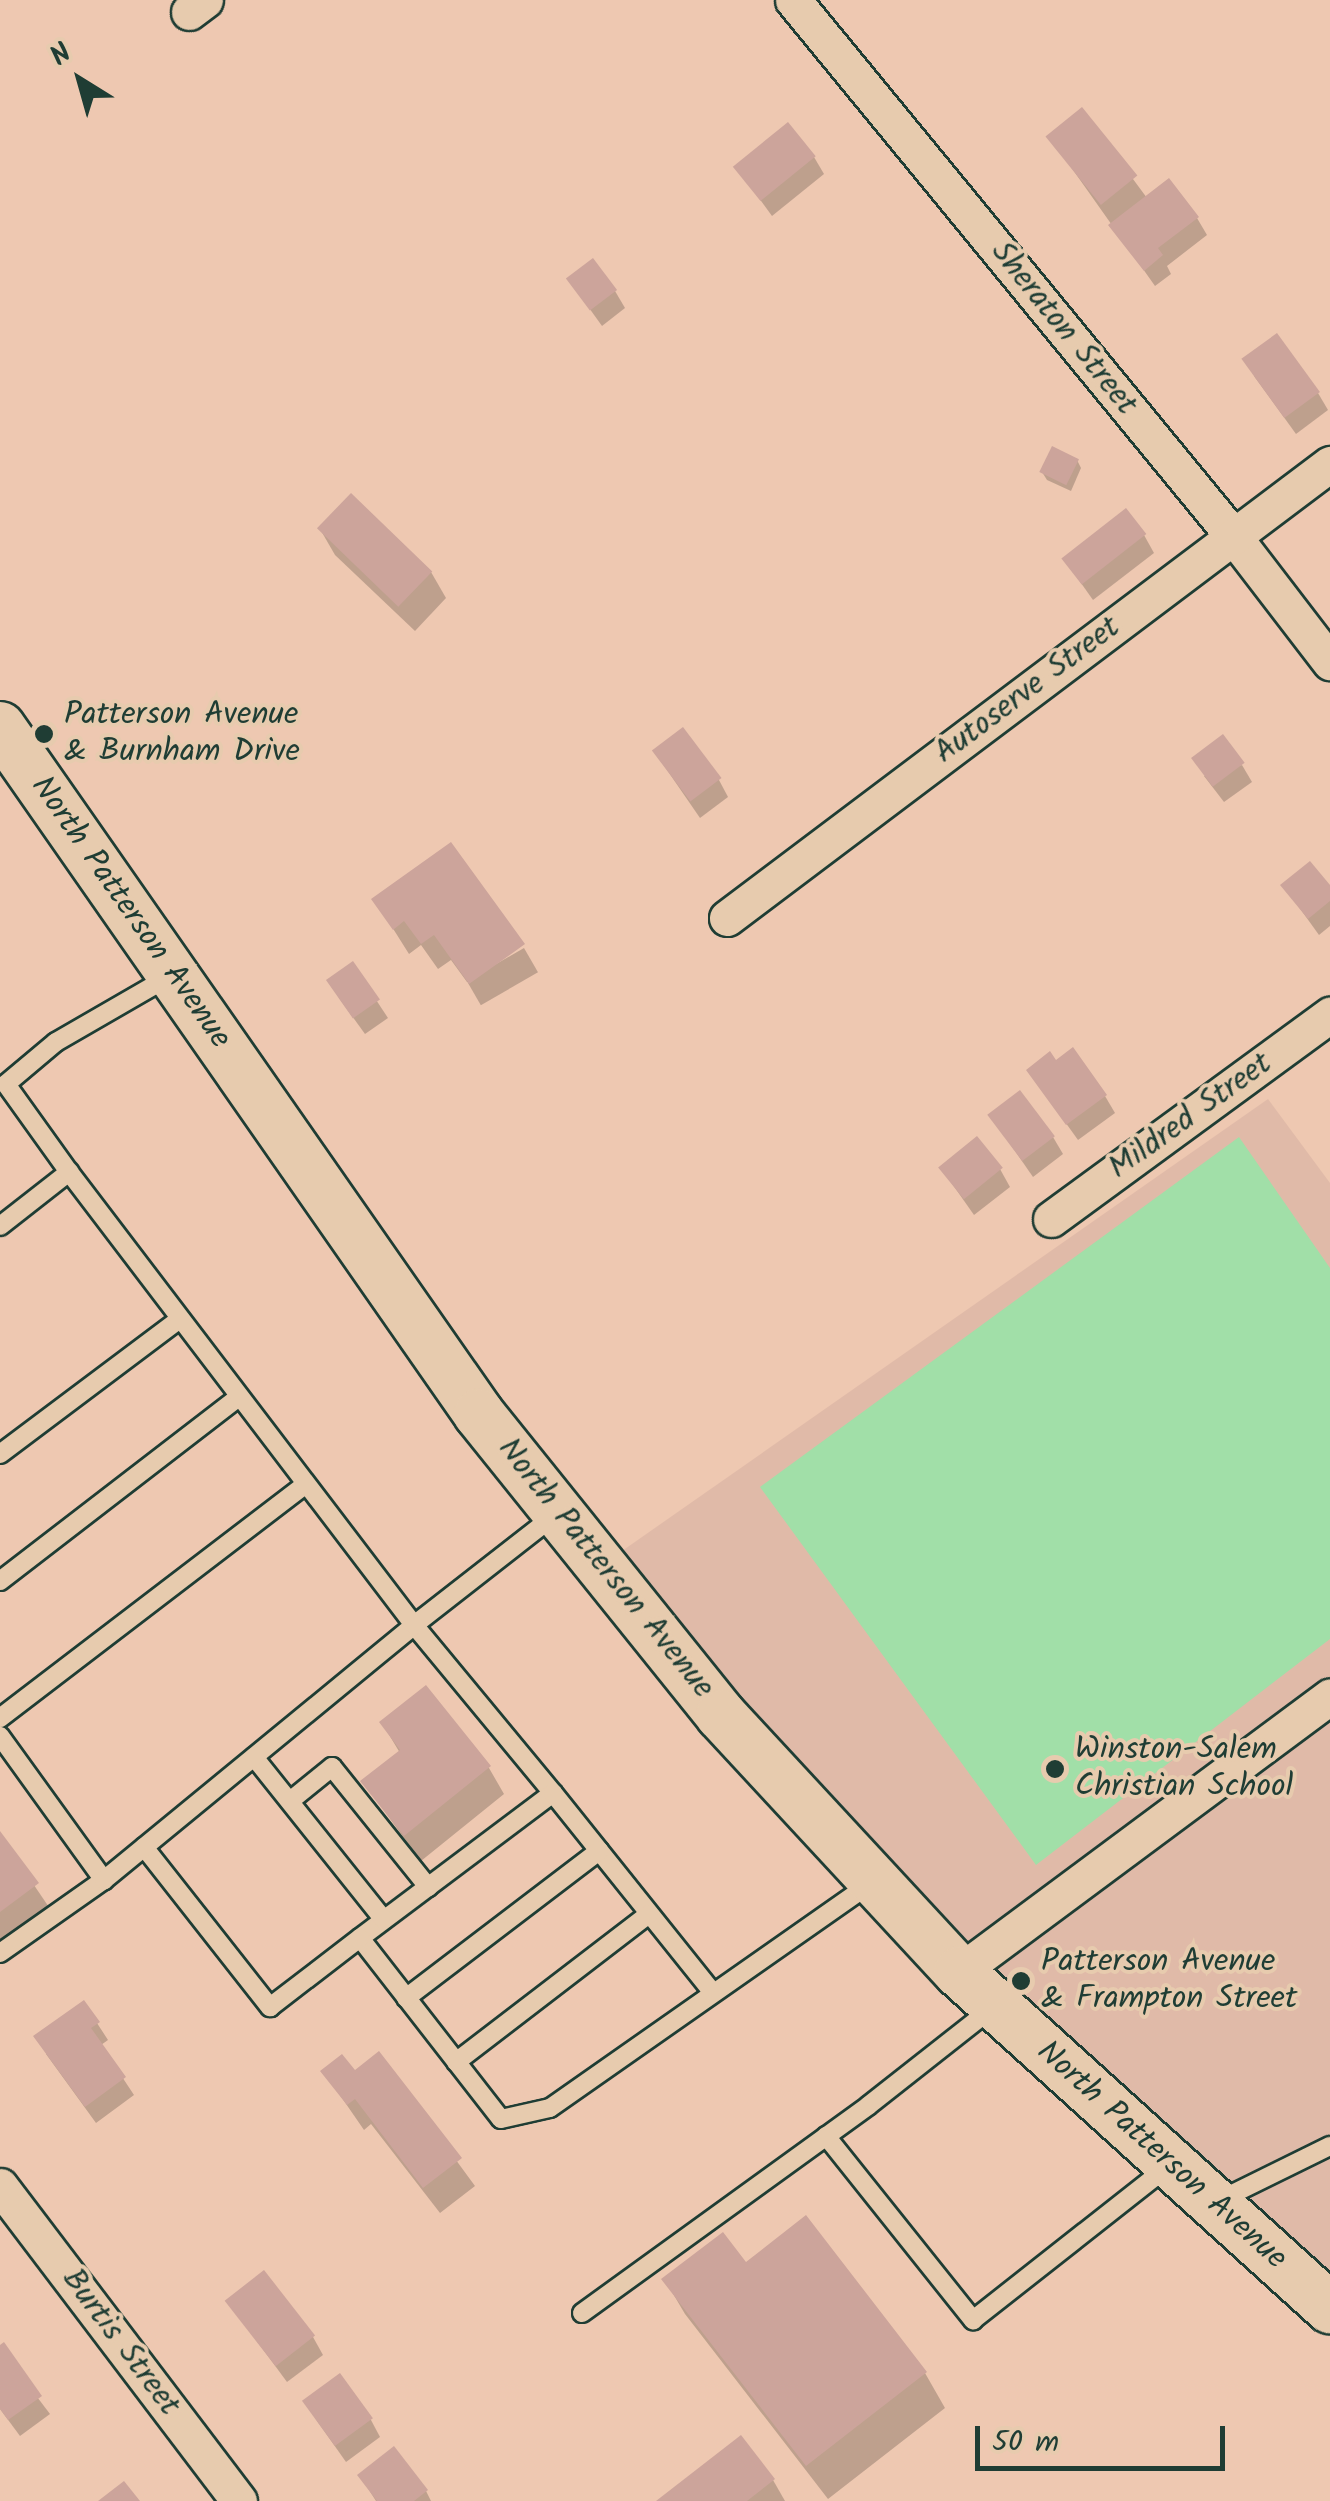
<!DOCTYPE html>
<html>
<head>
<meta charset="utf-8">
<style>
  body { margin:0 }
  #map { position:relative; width:1330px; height:2501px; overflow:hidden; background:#eec8b1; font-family:Kalam,sans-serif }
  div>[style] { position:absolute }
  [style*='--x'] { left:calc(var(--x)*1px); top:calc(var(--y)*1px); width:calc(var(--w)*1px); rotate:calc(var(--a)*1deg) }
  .built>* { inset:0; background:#e0baa8 }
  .green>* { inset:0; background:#a1dfa8 }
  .shadow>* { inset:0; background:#0003; transform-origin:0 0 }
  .building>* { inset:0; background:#cca49b; transform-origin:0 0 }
  .roads { filter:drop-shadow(2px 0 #1f3d34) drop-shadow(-2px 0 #1f3d34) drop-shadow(0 2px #1f3d34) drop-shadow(0 -2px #1f3d34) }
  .service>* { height:18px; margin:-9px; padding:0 9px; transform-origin:9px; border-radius:9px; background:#e7cbae }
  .minor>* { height:35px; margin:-17.5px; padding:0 17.5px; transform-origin:17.5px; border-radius:17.5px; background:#e7cbae }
  .secondary>* { height:50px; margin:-25px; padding:0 25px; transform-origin:25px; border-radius:25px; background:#e7cbae }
  .dots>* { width:28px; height:28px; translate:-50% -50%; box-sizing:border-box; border:5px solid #e7cbae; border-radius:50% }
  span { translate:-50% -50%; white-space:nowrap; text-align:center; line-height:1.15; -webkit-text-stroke:8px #e7cbae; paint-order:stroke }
  .street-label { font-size:32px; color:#1f3d34 }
  .poi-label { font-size:32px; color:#1f3d34 }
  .left { translate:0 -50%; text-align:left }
  .north { position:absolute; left:30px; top:30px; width:100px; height:100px; -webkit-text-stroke:8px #e7cbae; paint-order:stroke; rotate:323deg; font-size:28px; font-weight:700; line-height:40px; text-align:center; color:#1f3d34 }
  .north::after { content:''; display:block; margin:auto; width:35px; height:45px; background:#1f3d34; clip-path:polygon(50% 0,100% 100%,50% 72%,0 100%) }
  .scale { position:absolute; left:975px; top:2426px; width:250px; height:45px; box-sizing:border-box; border:5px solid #1f3d34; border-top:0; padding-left:12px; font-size:30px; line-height:35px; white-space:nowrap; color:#1f3d34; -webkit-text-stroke:8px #e7cbae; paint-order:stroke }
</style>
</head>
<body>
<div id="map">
  <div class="built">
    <div style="clip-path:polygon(1268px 1099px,1330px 1183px,1330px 2308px,1213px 2204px,602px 1565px)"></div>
  </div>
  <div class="green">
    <div style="clip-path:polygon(1239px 1137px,1330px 1268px,1330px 1639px,1036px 1865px,760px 1487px)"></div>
  </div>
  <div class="shadow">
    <div style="clip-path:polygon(1082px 110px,1147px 198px,1197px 218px,1207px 235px,1167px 266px,1171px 274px,1155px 286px,1049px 136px)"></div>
    <div style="clip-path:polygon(814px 157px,824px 174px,772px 216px,737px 168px)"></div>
    <div style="clip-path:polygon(569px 280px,615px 291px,625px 308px,602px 326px)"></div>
    <div style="clip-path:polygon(1254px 376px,1318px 393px,1328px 410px,1296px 434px)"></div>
    <div style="clip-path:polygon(1077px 460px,1081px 468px,1071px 491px,1047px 480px,1042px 472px)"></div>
    <div style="clip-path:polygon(320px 529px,431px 572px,446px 598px,415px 631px,335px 555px)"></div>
    <div style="clip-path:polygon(1144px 535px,1154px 553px,1093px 600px,1064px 559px)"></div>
    <div style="clip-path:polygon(654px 751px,719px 780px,728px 797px,700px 818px)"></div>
    <div style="clip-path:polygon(1242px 765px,1252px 782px,1224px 802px,1204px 776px)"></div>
    <div style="clip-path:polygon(1283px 885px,1330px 889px,1330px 926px,1319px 935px)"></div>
    <div style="clip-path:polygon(375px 900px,521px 944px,467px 982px,451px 960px,438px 969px,421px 945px,409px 954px)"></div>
    <div style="left:524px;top:948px;width:28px;height:66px;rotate:60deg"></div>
    <div style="clip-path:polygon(353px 965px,388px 1018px,365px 1034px,339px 998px)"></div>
    <div style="clip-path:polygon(1040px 1087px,1105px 1096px,1115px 1113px,1078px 1140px)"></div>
    <div style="clip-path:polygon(990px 1115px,1053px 1137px,1063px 1154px,1033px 1177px)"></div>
    <div style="clip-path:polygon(941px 1168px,1000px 1169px,1010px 1187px,974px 1215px)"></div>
    <div style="clip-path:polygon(425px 1688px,489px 1768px,504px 1794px,421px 1861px,363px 1782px,400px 1753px,382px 1723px)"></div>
    <div style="clip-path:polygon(0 1835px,57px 1919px,0 1961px)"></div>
    <div style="clip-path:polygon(84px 2003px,108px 2040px,101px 2045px,134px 2095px,96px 2123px,46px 2054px)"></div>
    <div style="clip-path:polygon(379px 2055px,475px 2186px,440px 2213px,371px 2124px,364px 2130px,324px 2072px,354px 2074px)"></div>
    <div style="clip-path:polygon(806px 2219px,925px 2373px,945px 2408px,828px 2499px,685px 2314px,665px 2280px,746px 2266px)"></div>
    <div style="clip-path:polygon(228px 2302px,313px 2337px,323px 2355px,287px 2382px)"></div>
    <div style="clip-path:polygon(0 2348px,50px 2414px,20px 2436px,0 2409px)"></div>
    <div style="clip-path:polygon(315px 2418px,371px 2420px,380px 2437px,346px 2462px)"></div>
    <div style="clip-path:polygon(360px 2476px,426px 2491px,431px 2501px,376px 2501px)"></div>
    <div style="clip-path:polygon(773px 2480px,785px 2501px,660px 2501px)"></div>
  </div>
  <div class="building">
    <div style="left:1082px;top:107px;width:88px;height:47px;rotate:51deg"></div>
    <div style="left:788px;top:122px;width:44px;height:71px;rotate:51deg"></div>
    <div style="clip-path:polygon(1169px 178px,1199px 217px,1158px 248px,1163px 255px,1144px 271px,1108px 225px)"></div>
    <div style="left:593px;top:258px;width:40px;height:34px;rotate:53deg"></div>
    <div style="left:1277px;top:333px;width:73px;height:44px;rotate:54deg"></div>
    <div style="left:1052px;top:446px;width:30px;height:29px;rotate:26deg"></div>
    <div style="left:351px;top:493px;width:113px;height:49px;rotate:44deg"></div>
    <div style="left:1126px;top:508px;width:33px;height:82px;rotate:52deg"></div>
    <div style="left:683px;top:727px;width:64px;height:39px;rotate:53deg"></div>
    <div style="left:1223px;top:734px;width:36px;height:40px;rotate:53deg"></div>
    <div style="clip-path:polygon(451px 842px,525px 944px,469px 984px,434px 935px,421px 944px,404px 921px,393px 930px,371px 899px)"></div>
    <div style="clip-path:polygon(1310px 861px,1330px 885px,1330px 901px,1308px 919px,1280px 885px)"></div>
    <div style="left:353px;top:961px;width:47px;height:33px;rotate:55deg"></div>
    <div style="clip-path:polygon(1073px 1047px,1107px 1095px,1066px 1125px,1026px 1070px,1050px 1051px,1056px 1060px)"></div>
    <div style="left:1020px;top:1090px;width:58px;height:41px;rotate:53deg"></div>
    <div style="left:977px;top:1136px;width:41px;height:50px;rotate:51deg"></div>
    <div style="clip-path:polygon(426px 1685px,491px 1766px,404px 1836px,360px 1781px,400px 1750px,379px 1722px)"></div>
    <div style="clip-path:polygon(0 1831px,39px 1883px,0 1912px)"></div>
    <div style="clip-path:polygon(84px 2000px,100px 2022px,91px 2028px,126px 2077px,85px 2107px,33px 2036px)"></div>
    <div style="clip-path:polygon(379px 2051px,462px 2158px,423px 2188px,355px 2099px,347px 2105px,320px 2071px,342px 2054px,355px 2070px)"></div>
    <div style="clip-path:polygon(806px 2215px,927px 2372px,806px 2466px,661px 2279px,723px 2232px,746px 2262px)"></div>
    <div style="left:264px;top:2270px;width:83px;height:50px;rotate:52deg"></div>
    <div style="clip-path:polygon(4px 2342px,42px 2396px,8px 2420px,0 2409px,0 2345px)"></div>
    <div style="left:340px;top:2373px;width:56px;height:47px;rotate:54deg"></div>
    <div style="clip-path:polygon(741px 2435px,775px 2479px,747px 2501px,656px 2501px)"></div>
    <div style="clip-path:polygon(394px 2446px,428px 2490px,414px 2501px,377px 2501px,357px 2475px)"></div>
    <div style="clip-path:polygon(124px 2481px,140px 2501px,98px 2501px)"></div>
  </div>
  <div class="roads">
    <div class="service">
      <div style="--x:0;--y:1226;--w:88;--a:-38"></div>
      <div style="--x:0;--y:1454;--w:225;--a:-36.9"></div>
      <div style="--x:555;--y:1515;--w:179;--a:142"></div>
      <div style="--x:414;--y:1625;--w:218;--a:50.4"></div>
      <div style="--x:553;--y:1793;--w:241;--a:143.1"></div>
      <div style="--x:360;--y:1938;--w:229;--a:52.1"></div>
      <div style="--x:501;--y:2119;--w:50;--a:-12.7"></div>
      <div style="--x:550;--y:2108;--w:391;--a:-35"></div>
      <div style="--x:0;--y:1581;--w:302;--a:-37.6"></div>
      <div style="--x:0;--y:1718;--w:385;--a:-37.4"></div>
      <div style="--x:0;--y:1736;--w:178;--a:54.2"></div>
      <div style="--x:254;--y:1757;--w:208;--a:51.4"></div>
      <div style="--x:553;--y:1793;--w:256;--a:51.3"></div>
      <div style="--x:290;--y:1801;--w:54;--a:-39"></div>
      <div style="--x:332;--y:1767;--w:154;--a:51.3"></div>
      <div style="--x:144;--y:1847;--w:204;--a:51.8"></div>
      <div style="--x:270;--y:2007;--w:113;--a:-37.5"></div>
      <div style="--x:0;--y:1953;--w:127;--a:-35.1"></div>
      <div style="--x:104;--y:1880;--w:401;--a:-39.4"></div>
      <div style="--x:414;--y:1625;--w:569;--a:-127.29"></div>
      <div style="--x:69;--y:1172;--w:108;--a:-125.6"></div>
      <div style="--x:6;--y:1084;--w:65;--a:-40"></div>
      <div style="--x:56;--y:1042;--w:134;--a:-30"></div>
      <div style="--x:406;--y:1998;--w:243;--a:-37.3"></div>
      <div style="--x:456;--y:2062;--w:243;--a:-37.5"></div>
      <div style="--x:826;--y:2136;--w:236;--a:51.4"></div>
      <div style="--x:973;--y:2320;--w:249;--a:-38.2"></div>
      <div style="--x:1218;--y:2201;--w:125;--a:-26.2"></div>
      <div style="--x:582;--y:2313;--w:354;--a:-35.9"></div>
      <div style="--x:869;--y:2105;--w:160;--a:-38.2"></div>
    </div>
    <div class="minor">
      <div style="--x:793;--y:0;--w:695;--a:50.61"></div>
      <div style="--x:1234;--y:537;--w:158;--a:52.5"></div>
      <div style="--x:189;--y:12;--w:20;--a:-37"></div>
      <div style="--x:727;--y:918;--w:755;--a:-36.98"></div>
      <div style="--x:1051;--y:1219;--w:346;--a:-36.2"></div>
      <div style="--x:959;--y:1972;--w:462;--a:-36.6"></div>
      <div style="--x:0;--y:2186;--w:395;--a:52.8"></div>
    </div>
    <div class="secondary">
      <div style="--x:0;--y:727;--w:838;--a:55.11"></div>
      <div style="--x:479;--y:1414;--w:386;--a:51.2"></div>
      <div style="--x:721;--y:1715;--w:350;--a:47.2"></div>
      <div style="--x:959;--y:1972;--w:501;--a:42.17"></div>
    </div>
  </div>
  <div class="dots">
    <div style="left:44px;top:734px;background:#1f3d34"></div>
    <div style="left:1055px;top:1769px;background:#1f3d34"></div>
    <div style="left:1021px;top:1981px;background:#1f3d34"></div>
  </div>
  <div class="street-label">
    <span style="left:1063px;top:329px;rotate:51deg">Sheraton Street</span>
    <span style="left:1028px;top:691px;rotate:-37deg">Autoserve Street</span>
    <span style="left:130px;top:913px;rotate:55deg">North Patterson Avenue</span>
    <span style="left:1191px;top:1117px;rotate:-36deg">Mildred Street</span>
    <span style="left:605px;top:1569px;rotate:51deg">North Patterson Avenue</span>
    <span style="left:1161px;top:2156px;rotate:42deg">North Patterson Avenue</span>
    <span style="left:120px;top:2343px;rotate:53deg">Burtis Street</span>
  </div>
  <div class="poi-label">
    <span class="left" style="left:64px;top:734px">Patterson Avenue<br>&amp; Burnham Drive</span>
    <span class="left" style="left:1075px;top:1769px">Winston-Salem<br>Christian School</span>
    <span class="left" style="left:1041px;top:1981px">Patterson Avenue<br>&amp; Frampton Street</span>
  </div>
  <div class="north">N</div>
  <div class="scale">50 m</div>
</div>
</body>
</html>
